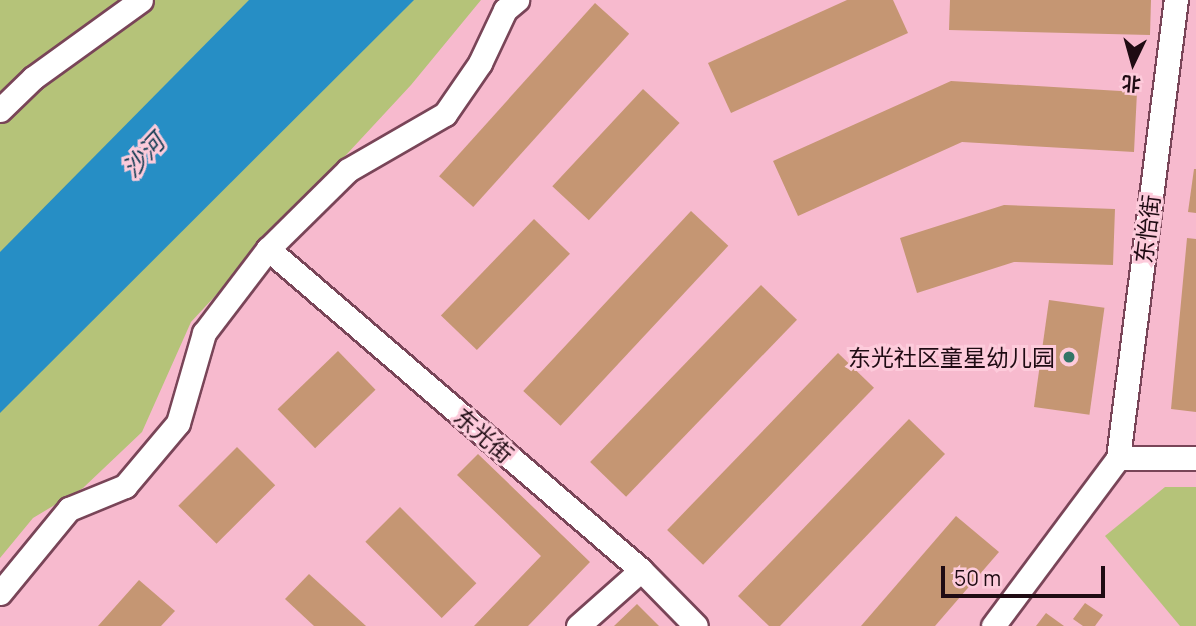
<!DOCTYPE html>
<html>
<head>
<meta charset="utf-8">
<style>
  body { margin:0 }
  #map { position:relative; width:1196px; height:626px; overflow:hidden; background:#f7bace; font-family:Manrope,"Noto Sans SC",sans-serif }
  div>[style] { position:absolute }
  [style*='--x'] { left:calc(var(--x)*1px); top:calc(var(--y)*1px); width:calc(var(--w)*1px); rotate:calc(var(--a)*1deg) }
  .green>* { inset:0; background:#b5c379 }
  .water>* { inset:0; background:#268ec5 }
  .building>* { inset:0; background:#c59673; transform-origin:0 0 }
  .roads { filter:drop-shadow(2px 0 #794558) drop-shadow(-2px 0 #794558) drop-shadow(0 2px #794558) drop-shadow(0 -2px #794558) }
  .street>* { height:23px; margin:-11.5px; padding:0 11.5px; transform-origin:11.5px; border-radius:11.5px; background:#fff }
  .dots>* { width:19px; height:19px; translate:-50% -50%; box-sizing:border-box; border:4px solid #fdcbdb; border-radius:50% }
  span { translate:-50% -50%; white-space:nowrap; text-align:center; line-height:1.15; -webkit-text-stroke:6px #fdcbdb; paint-order:stroke }
  .street-label { font-size:23px; color:#1f0b13 }
  .poi-label { font-size:23px; color:#1f0b13 }
  .right { translate:-100% -50%; text-align:right }
  .water-label { font-size:24px; color:#113a51; font-style:italic }
  .north { position:absolute; left:1098px; top:28px; width:70px; height:70px; -webkit-text-stroke:5px #fdcbdb; paint-order:stroke; rotate:185deg; font-size:19px; font-weight:700; line-height:28px; text-align:center; color:#1f0b13 }
  .north::after { content:''; display:block; margin:auto; width:24px; height:32px; background:#1f0b13; clip-path:polygon(50% 0,100% 100%,50% 72%,0 100%) }
  .scale { position:absolute; left:941px; top:566px; width:164px; height:32px; box-sizing:border-box; border:4px solid #1f0b13; border-top:0; padding-left:9px; font-size:21px; line-height:24px; white-space:nowrap; color:#1f0b13; -webkit-text-stroke:5px #fdcbdb; paint-order:stroke }
</style>
</head>
<body>
<div id="map">
  <div class="green">
    <div style="clip-path:polygon(0 0,481px 0,411px 85px,191px 322px,142px 432px,83px 488px,33px 518px,0 558px)"></div>
    <div style="clip-path:polygon(1165px 487px,1196px 487px,1196px 626px,1180px 626px,1105px 536px)"></div>
  </div>
  <div class="water">
    <div style="clip-path:polygon(249px 0,414px 0,0 413px,0 252px)"></div>
  </div>
  <div class="building">
    <div style="clip-path:polygon(847px 0,893px 0,908px 33px,731px 113px,708px 63px)"></div>
    <div style="clip-path:polygon(950px 0,1151px 0,1150px 35px,949px 30px)"></div>
    <div style="left:595px;top:3px;width:46px;height:233px;rotate:42deg"></div>
    <div style="clip-path:polygon(951px 81px,1137px 92px,1134px 152px,962px 142px,798px 216px,773px 161px)"></div>
    <div style="left:643px;top:89px;width:50px;height:133px;rotate:43deg"></div>
    <div style="clip-path:polygon(1194px 169px,1196px 169px,1196px 213px,1188px 212px)"></div>
    <div style="clip-path:polygon(1004px 205px,1115px 209px,1113px 265px,1014px 262px,917px 293px,900px 238px)"></div>
    <div style="left:691px;top:211px;width:51px;height:246px;rotate:43deg"></div>
    <div style="left:534px;top:219px;width:50px;height:134px;rotate:44deg"></div>
    <div style="clip-path:polygon(1187px 238px,1196px 239px,1196px 412px,1171px 409px)"></div>
    <div style="left:761px;top:285px;width:50px;height:246px;rotate:44deg"></div>
    <div style="left:1049px;top:300px;width:56px;height:108px;rotate:8deg"></div>
    <div style="left:338px;top:351px;width:54px;height:84px;rotate:46deg"></div>
    <div style="left:838px;top:353px;width:50px;height:246px;rotate:44deg"></div>
    <div style="clip-path:polygon(909px 419px,945px 454px,780px 626px,769px 626px,738px 596px)"></div>
    <div style="left:237px;top:447px;width:54px;height:83px;rotate:45deg"></div>
    <div style="clip-path:polygon(478px 454px,590px 562px,528px 626px,474px 626px,541px 556px,457px 475px)"></div>
    <div style="left:400px;top:507px;width:108px;height:49px;rotate:45deg"></div>
    <div style="clip-path:polygon(956px 516px,999px 552px,935px 626px,861px 626px)"></div>
    <div style="clip-path:polygon(309px 574px,366px 626px,314px 626px,285px 599px)"></div>
    <div style="clip-path:polygon(139px 580px,175px 611px,161px 626px,98px 626px)"></div>
    <div style="clip-path:polygon(1085px 603px,1103px 615px,1095px 626px,1083px 626px,1073px 619px)"></div>
    <div style="clip-path:polygon(637px 604px,659px 626px,614px 626px)"></div>
    <div style="clip-path:polygon(1046px 613px,1064px 626px,1036px 626px)"></div>
  </div>
  <div class="roads">
    <div class="street">
      <div style="--x:0;--y:110;--w:46;--a:-44.1"></div>
      <div style="--x:33;--y:78;--w:133;--a:-35.8"></div>
      <div style="--x:268;--y:249;--w:492;--a:40.7"></div>
      <div style="--x:641;--y:570;--w:78;--a:45.5"></div>
      <div style="--x:1118;--y:458;--w:78;--a:0"></div>
      <div style="--x:0;--y:593;--w:109;--a:-50.6"></div>
      <div style="--x:69;--y:509;--w:61;--a:-22.3"></div>
      <div style="--x:125;--y:486;--w:82;--a:-49.9"></div>
      <div style="--x:178;--y:423;--w:94;--a:-73.9"></div>
      <div style="--x:204;--y:333;--w:106;--a:-52.7"></div>
      <div style="--x:268;--y:249;--w:112;--a:-44.6"></div>
      <div style="--x:348;--y:170;--w:112;--a:-30"></div>
      <div style="--x:445;--y:114;--w:62;--a:-55.5"></div>
      <div style="--x:480;--y:63;--w:59;--a:-64.7"></div>
      <div style="--x:505;--y:10;--w:16;--a:-40"></div>
      <div style="--x:578;--y:626;--w:84;--a:-41.6"></div>
      <div style="--x:993;--y:626;--w:209;--a:-53.3"></div>
      <div style="--x:1118;--y:458;--w:462;--a:-82.8"></div>
    </div>
  </div>
  <div class="dots">
    <div style="left:1069px;top:357px;background:#327567"></div>
  </div>
  <div class="street-label">
    <span style="left:1147px;top:229px;rotate:-83deg">东怡街</span>
    <span style="left:484px;top:435px;rotate:41deg">东光街</span>
  </div>
  <div class="poi-label">
    <span class="right" style="left:1055px;top:357px">东光社区童星幼儿园</span>
  </div>
  <div class="water-label">
    <span style="left:143px;top:155px;rotate:-47deg">沙河</span>
  </div>
  <div class="north">北</div>
  <div class="scale">50 m</div>
</div>
</body>
</html>
